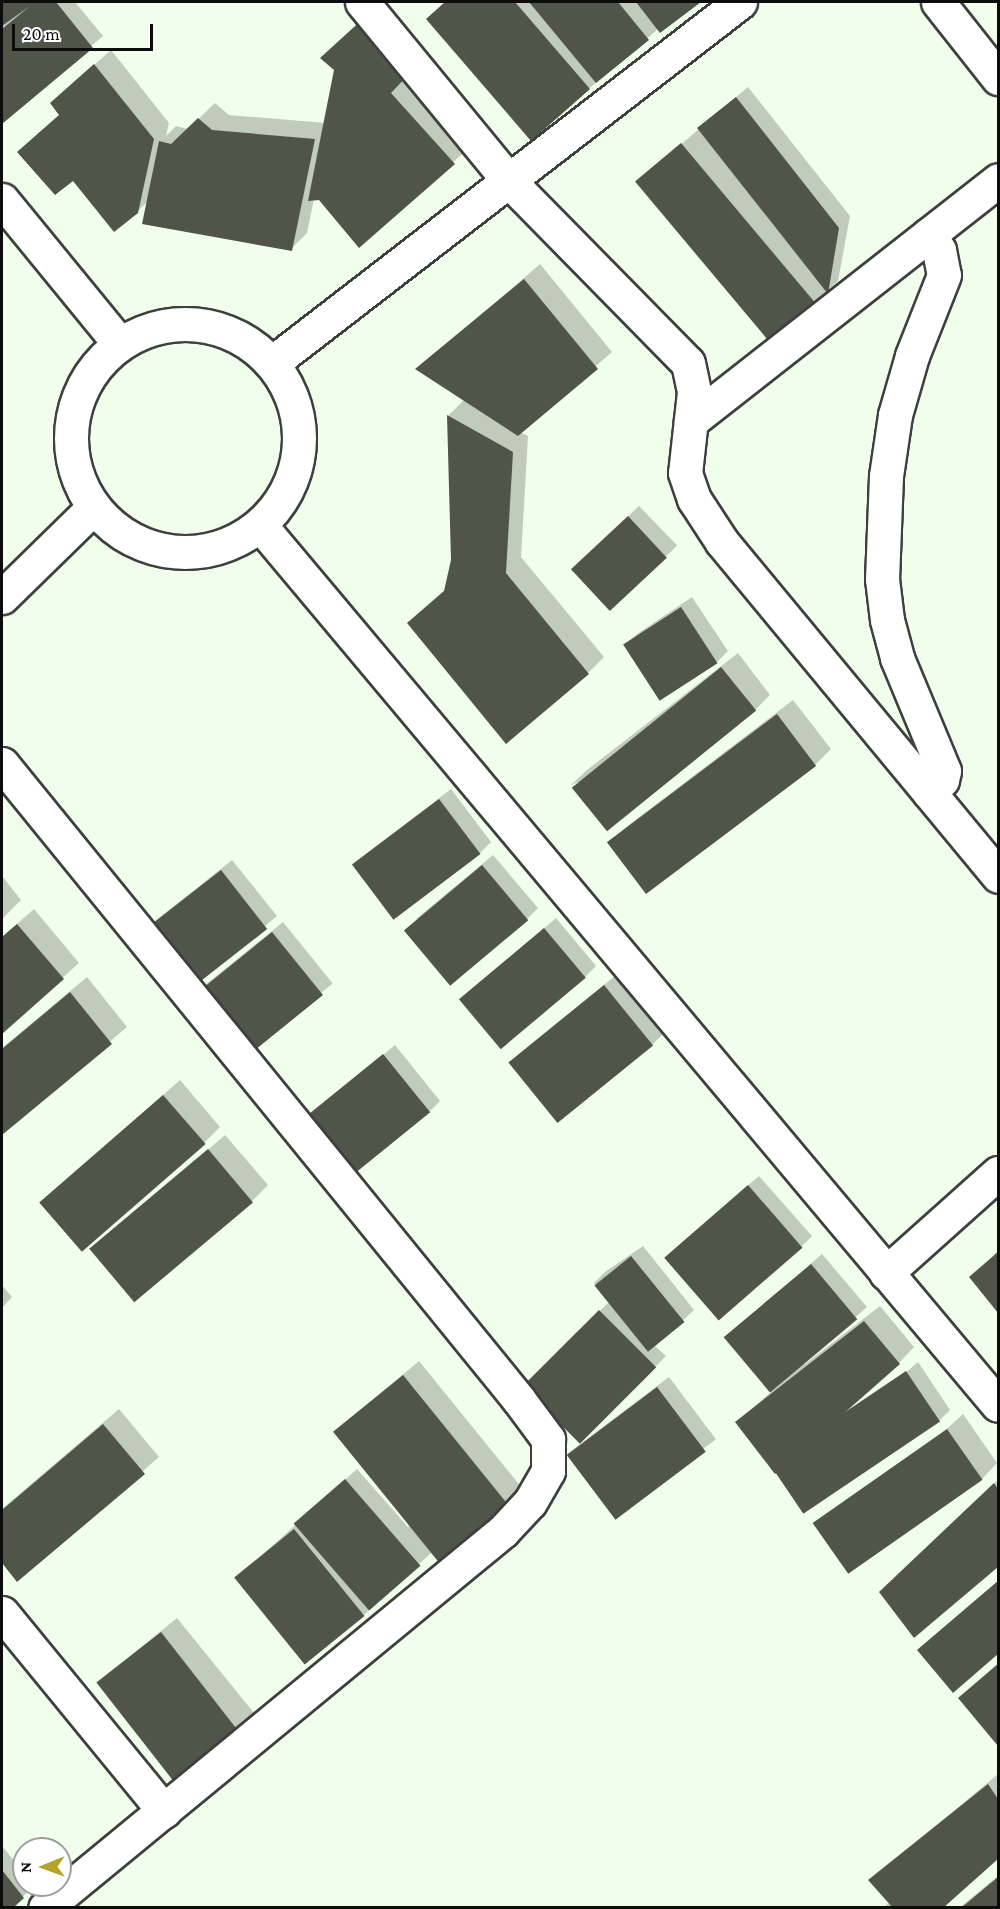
<!DOCTYPE html>
<html>
<head>
<meta charset="utf-8">
<style>
  body { margin:0 }
  #map { position:relative; width:1000px; height:1909px; overflow:hidden; background:#f1feec; font-family:"Crimson Pro",serif }
  div>[style] { position:absolute }
  [style*='--x'] { left:calc(var(--x)*1px); top:calc(var(--y)*1px); width:calc(var(--w)*1px); rotate:calc(var(--a)*1deg) }
  .shadow>* { inset:0; background:#0003; transform-origin:0 0 }
  .building>* { inset:0; background:#515449; transform-origin:0 0 }
  .roads { filter:drop-shadow(2px 0 #3f3f3f) drop-shadow(-2px 0 #3f3f3f) drop-shadow(0 2px #3f3f3f) drop-shadow(0 -2px #3f3f3f) }
  .minor>* { height:33px; margin:-16.5px; padding:0 16.5px; transform-origin:16.5px; border-radius:16.5px; background:#fff }
  .minor>.ring { margin:-16.5px; padding:0; box-sizing:content-box; background:none; border:33px solid #fff; border-radius:50% }
  span { translate:-50% -50%; white-space:nowrap; text-align:center; line-height:1.15; -webkit-text-stroke:6px #fff; paint-order:stroke }
  .frame { position:absolute; inset:0; border:3px solid #0c0c0c; pointer-events:none }
  .north { position:absolute; left:12px; top:1837px; width:60px; height:60px; box-sizing:border-box; background:#fff; border:2px solid #9e9e9e; border-radius:50%; rotate:269deg; font-size:16px; font-weight:700; line-height:24px; text-align:center; color:#0c0c0c }
  .north::after { content:''; display:block; margin:auto; width:21px; height:27px; background:#b5a22b; clip-path:polygon(50% 0,100% 100%,50% 72%,0 100%) }
  .scale { position:absolute; left:12px; top:24px; width:141px; height:27px; box-sizing:border-box; border:3px solid #0c0c0c; border-top:0; padding-left:8px; font-size:18px; line-height:21px; white-space:nowrap; color:#0c0c0c; -webkit-text-stroke:4px #fff; paint-order:stroke }
</style>
</head>
<body>
<div id="map">
  <div class="shadow">
    <div style="clip-path:polygon(2px 2px,75px 2px,103px 36px,2px 122px)"></div>
    <div style="clip-path:polygon(381px 2px,470px 147px,359px 246px,320px 198px,314px 199px,307px 233px,291px 249px,148px 201px,137px 212px,61px 114px,68px 88px,111px 50px,169px 123px,166px 136px,176px 126px,188px 129px,215px 103px,229px 115px,325px 123px,335px 69px,322px 58px)"></div>
    <div style="clip-path:polygon(445px 2px,699px 2px,660px 31px,658px 29px,531px 139px,428px 19px)"></div>
    <div style="clip-path:polygon(748px 87px,850px 216px,838px 281px,815px 302px,637px 182px)"></div>
    <div style="clip-path:polygon(540px 264px,612px 352px,520px 432px,528px 436px,521px 557px,604px 657px,588px 673px,409px 623px,446px 589px,452px 560px,448px 416px,465px 399px,418px 369px)"></div>
    <div style="left:639px;top:506px;width:55px;height:92px;rotate:46deg"></div>
    <div style="clip-path:polygon(692px 597px,728px 651px,717px 662px,626px 645px,637px 634px)"></div>
    <div style="clip-path:polygon(738px 653px,770px 695px,755px 710px,571px 785px,587px 770px)"></div>
    <div style="clip-path:polygon(793px 700px,831px 749px,815px 765px,610px 844px,625px 828px)"></div>
    <div style="clip-path:polygon(451px 789px,491px 842px,480px 853px,353px 864px)"></div>
    <div style="clip-path:polygon(493px 855px,538px 908px,527px 919px,416px 919px)"></div>
    <div style="clip-path:polygon(232px 860px,277px 916px,180px 997px,145px 929px)"></div>
    <div style="clip-path:polygon(2px 876px,21px 900px,2px 919px)"></div>
    <div style="clip-path:polygon(34px 909px,79px 963px,2px 1032px,2px 937px)"></div>
    <div style="clip-path:polygon(556px 918px,596px 966px,585px 977px,462px 1000px)"></div>
    <div style="left:283px;top:922px;width:79px;height:112px;rotate:51deg"></div>
    <div style="clip-path:polygon(616px 975px,663px 1034px,652px 1045px,510px 1062px)"></div>
    <div style="clip-path:polygon(87px 977px,127px 1027px,2px 1133px,2px 1048px)"></div>
    <div style="clip-path:polygon(395px 1045px,440px 1101px,429px 1112px,305px 1120px)"></div>
    <div style="clip-path:polygon(180px 1080px,220px 1127px,204px 1143px,41px 1203px)"></div>
    <div style="clip-path:polygon(225px 1135px,268px 1185px,252px 1201px,93px 1250px)"></div>
    <div style="clip-path:polygon(759px 1176px,812px 1236px,801px 1247px,677px 1247px)"></div>
    <div style="clip-path:polygon(643px 1246px,694px 1310px,655px 1346px,666px 1356px,655px 1367px,524px 1386px,609px 1302px,594px 1283px,605px 1272px)"></div>
    <div style="clip-path:polygon(998px 1251px,998px 1310px,971px 1277px)"></div>
    <div style="clip-path:polygon(822px 1254px,867px 1307px,804px 1362px,805px 1364px,880px 1306px,914px 1347px,899px 1363px,737px 1422px,771px 1392px,726px 1338px)"></div>
    <div style="clip-path:polygon(2px 1285px,12px 1297px,2px 1308px)"></div>
    <div style="clip-path:polygon(419px 1361px,522px 1488px,507px 1504px,432px 1552px,364px 1615px,306px 1663px,237px 1578px,357px 1469px,408px 1527px,410px 1525px,335px 1432px)"></div>
    <div style="clip-path:polygon(918px 1362px,950px 1410px,939px 1421px,794px 1469px)"></div>
    <div style="left:669px;top:1377px;width:78px;height:127px;rotate:53deg"></div>
    <div style="clip-path:polygon(119px 1409px,159px 1457px,17px 1580px,2px 1561px,2px 1509px)"></div>
    <div style="clip-path:polygon(963px 1414px,997px 1463px,982px 1479px,843px 1524px)"></div>
    <div style="clip-path:polygon(998px 1480px,998px 1565px,914px 1636px,896px 1576px)"></div>
    <div style="clip-path:polygon(998px 1581px,998px 1652px,953px 1691px,930px 1639px)"></div>
    <div style="left:177px;top:1618px;width:126px;height:102px;rotate:51deg"></div>
    <div style="clip-path:polygon(998px 1663px,998px 1744px,960px 1698px)"></div>
    <div style="clip-path:polygon(998px 1774px,998px 1857px,941px 1908px,883px 1908px,890px 1902px,870px 1881px)"></div>
    <div style="clip-path:polygon(2px 1846px,24px 1873px,24px 1885px,34px 1886px,11px 1908px,2px 1908px)"></div>
    <div style="clip-path:polygon(998px 1876px,998px 1908px,959px 1908px)"></div>
  </div>
  <div class="building">
    <div style="clip-path:polygon(2px 2px,56px 2px,93px 48px,2px 124px,2px 29px,30px 6px,2px 26px)"></div>
    <div style="clip-path:polygon(445px 2px,515px 2px,590px 89px,531px 141px,426px 19px)"></div>
    <div style="clip-path:polygon(529px 2px,618px 2px,649px 40px,596px 83px)"></div>
    <div style="clip-path:polygon(636px 2px,701px 2px,660px 33px)"></div>
    <div style="clip-path:polygon(365px 17px,411px 72px,391px 93px,455px 164px,359px 248px,319px 200px,308px 201px,334px 70px,320px 58px)"></div>
    <div style="clip-path:polygon(94px 64px,154px 139px,138px 213px,114px 232px,73px 181px,55px 195px,17px 152px,59px 115px,50px 103px)"></div>
    <div style="clip-path:polygon(736px 97px,839px 228px,828px 294px,697px 128px)"></div>
    <div style="clip-path:polygon(198px 118px,212px 130px,315px 139px,292px 251px,142px 224px,159px 141px,171px 144px)"></div>
    <div style="left:681px;top:143px;width:209px;height:60px;rotate:50deg"></div>
    <div style="clip-path:polygon(524px 279px,598px 369px,518px 436px,415px 369px)"></div>
    <div style="clip-path:polygon(447px 415px,513px 452px,506px 573px,589px 674px,506px 744px,407px 623px,444px 591px,451px 560px)"></div>
    <div style="left:628px;top:516px;width:57px;height:78px;rotate:47deg"></div>
    <div style="left:681px;top:607px;width:67px;height:69px;rotate:57deg"></div>
    <div style="left:721px;top:667px;width:56px;height:192px;rotate:51deg"></div>
    <div style="left:777px;top:714px;width:65px;height:213px;rotate:53deg"></div>
    <div style="left:439px;top:799px;width:69px;height:109px;rotate:53deg"></div>
    <div style="left:482px;top:865px;width:72px;height:102px;rotate:50deg"></div>
    <div style="left:221px;top:870px;width:75px;height:113px;rotate:52deg"></div>
    <div style="clip-path:polygon(17px 924px,64px 979px,2px 1034px,2px 937px)"></div>
    <div style="left:544px;top:928px;width:65px;height:111px;rotate:50deg"></div>
    <div style="left:272px;top:932px;width:81px;height:98px;rotate:51deg"></div>
    <div style="left:604px;top:985px;width:78px;height:123px;rotate:51deg"></div>
    <div style="clip-path:polygon(70px 992px,112px 1044px,2px 1135px,2px 1049px)"></div>
    <div style="left:383px;top:1054px;width:75px;height:104px;rotate:51deg"></div>
    <div style="left:163px;top:1095px;width:65px;height:164px;rotate:49deg"></div>
    <div style="left:208px;top:1149px;width:70px;height:155px;rotate:50deg"></div>
    <div style="left:748px;top:1185px;width:83px;height:111px;rotate:49deg"></div>
    <div style="clip-path:polygon(998px 1252px,998px 1313px,969px 1277px)"></div>
    <div style="left:631px;top:1256px;width:85px;height:47px;rotate:51deg"></div>
    <div style="left:811px;top:1264px;width:72px;height:114px;rotate:50deg"></div>
    <div style="left:599px;top:1310px;width:81px;height:108px;rotate:45deg"></div>
    <div style="clip-path:polygon(864px 1321px,900px 1364px,775px 1474px,735px 1422px)"></div>
    <div style="left:906px;top:1371px;width:61px;height:165px;rotate:56deg"></div>
    <div style="left:403px;top:1375px;width:167px;height:90px;rotate:51deg"></div>
    <div style="left:657px;top:1387px;width:81px;height:113px;rotate:53deg"></div>
    <div style="clip-path:polygon(103px 1424px,145px 1474px,17px 1582px,2px 1563px,2px 1510px)"></div>
    <div style="left:947px;top:1429px;width:62px;height:164px;rotate:55deg"></div>
    <div style="left:345px;top:1479px;width:115px;height:68px;rotate:49deg"></div>
    <div style="clip-path:polygon(994px 1483px,998px 1489px,998px 1567px,914px 1638px,879px 1592px)"></div>
    <div style="left:294px;top:1529px;width:112px;height:77px;rotate:51deg"></div>
    <div style="clip-path:polygon(998px 1581px,998px 1654px,953px 1693px,917px 1650px)"></div>
    <div style="left:161px;top:1632px;width:129px;height:82px;rotate:52deg"></div>
    <div style="clip-path:polygon(998px 1664px,998px 1746px,958px 1698px)"></div>
    <div style="clip-path:polygon(988px 1784px,998px 1799px,998px 1859px,943px 1908px,893px 1908px,868px 1880px)"></div>
    <div style="clip-path:polygon(2px 1870px,24px 1898px,13px 1908px,2px 1908px)"></div>
    <div style="clip-path:polygon(998px 1877px,998px 1908px,961px 1908px)"></div>
  </div>
  <div class="roads">
    <div class="minor">
      <div style="--x:362;--y:2;--w:232;--a:50.6"></div>
      <div style="--x:509;--y:181;--w:255;--a:45.5"></div>
      <div style="--x:688;--y:363;--w:30;--a:78"></div>
      <div style="--x:694;--y:392;--w:81;--a:96.3"></div>
      <div style="--x:685;--y:473;--w:28;--a:71"></div>
      <div style="--x:694;--y:499;--w:51;--a:56.9"></div>
      <div style="--x:722;--y:542;--w:433;--a:50.4"></div>
      <div style="--x:938;--y:2;--w:97;--a:51.7"></div>
      <div style="--x:2;--y:200;--w:185;--a:50.7"></div>
      <div style="--x:928;--y:235;--w:19;--a:54"></div>
      <div style="--x:939;--y:250;--w:25;--a:79"></div>
      <div style="--x:944;--y:275;--w:87;--a:111.6"></div>
      <div style="--x:912;--y:356;--w:61;--a:106.1"></div>
      <div style="--x:895;--y:415;--w:62;--a:98.4"></div>
      <div style="--x:886;--y:476;--w:103;--a:92.2"></div>
      <div style="--x:882;--y:579;--w:41;--a:83"></div>
      <div style="--x:887;--y:620;--w:39;--a:75"></div>
      <div style="--x:897;--y:658;--w:122;--a:67.4"></div>
      <div style="--x:944;--y:771;--w:9;--a:103"></div>
      <div style="--x:942;--y:780;--w:18;--a:137"></div>
      <div class="ring" style="left:71px;top:324px;width:195px;height:195px"></div>
      <div style="--x:272;--y:363;--w:591;--a:-37.65"></div>
      <div style="--x:691;--y:421;--w:390;--a:-38.1"></div>
      <div style="--x:260;--y:525;--w:1148;--a:50.02"></div>
      <div style="--x:2;--y:597;--w:127;--a:-44.4"></div>
      <div style="--x:2;--y:764;--w:820;--a:50.89"></div>
      <div style="--x:519;--y:1400;--w:49;--a:53.4"></div>
      <div style="--x:548;--y:1439;--w:32;--a:90"></div>
      <div style="--x:548;--y:1471;--w:36;--a:120"></div>
      <div style="--x:530;--y:1502;--w:40;--a:133"></div>
      <div style="--x:503;--y:1531;--w:593;--a:140.54"></div>
      <div style="--x:886;--y:1273;--w:150;--a:-41.8"></div>
      <div style="--x:2;--y:1613;--w:256;--a:50.7"></div>
    </div>
  </div>
  <div class="frame"></div>
  <div class="north">N</div>
  <div class="scale">20 m</div>
</div>
</body>
</html>
